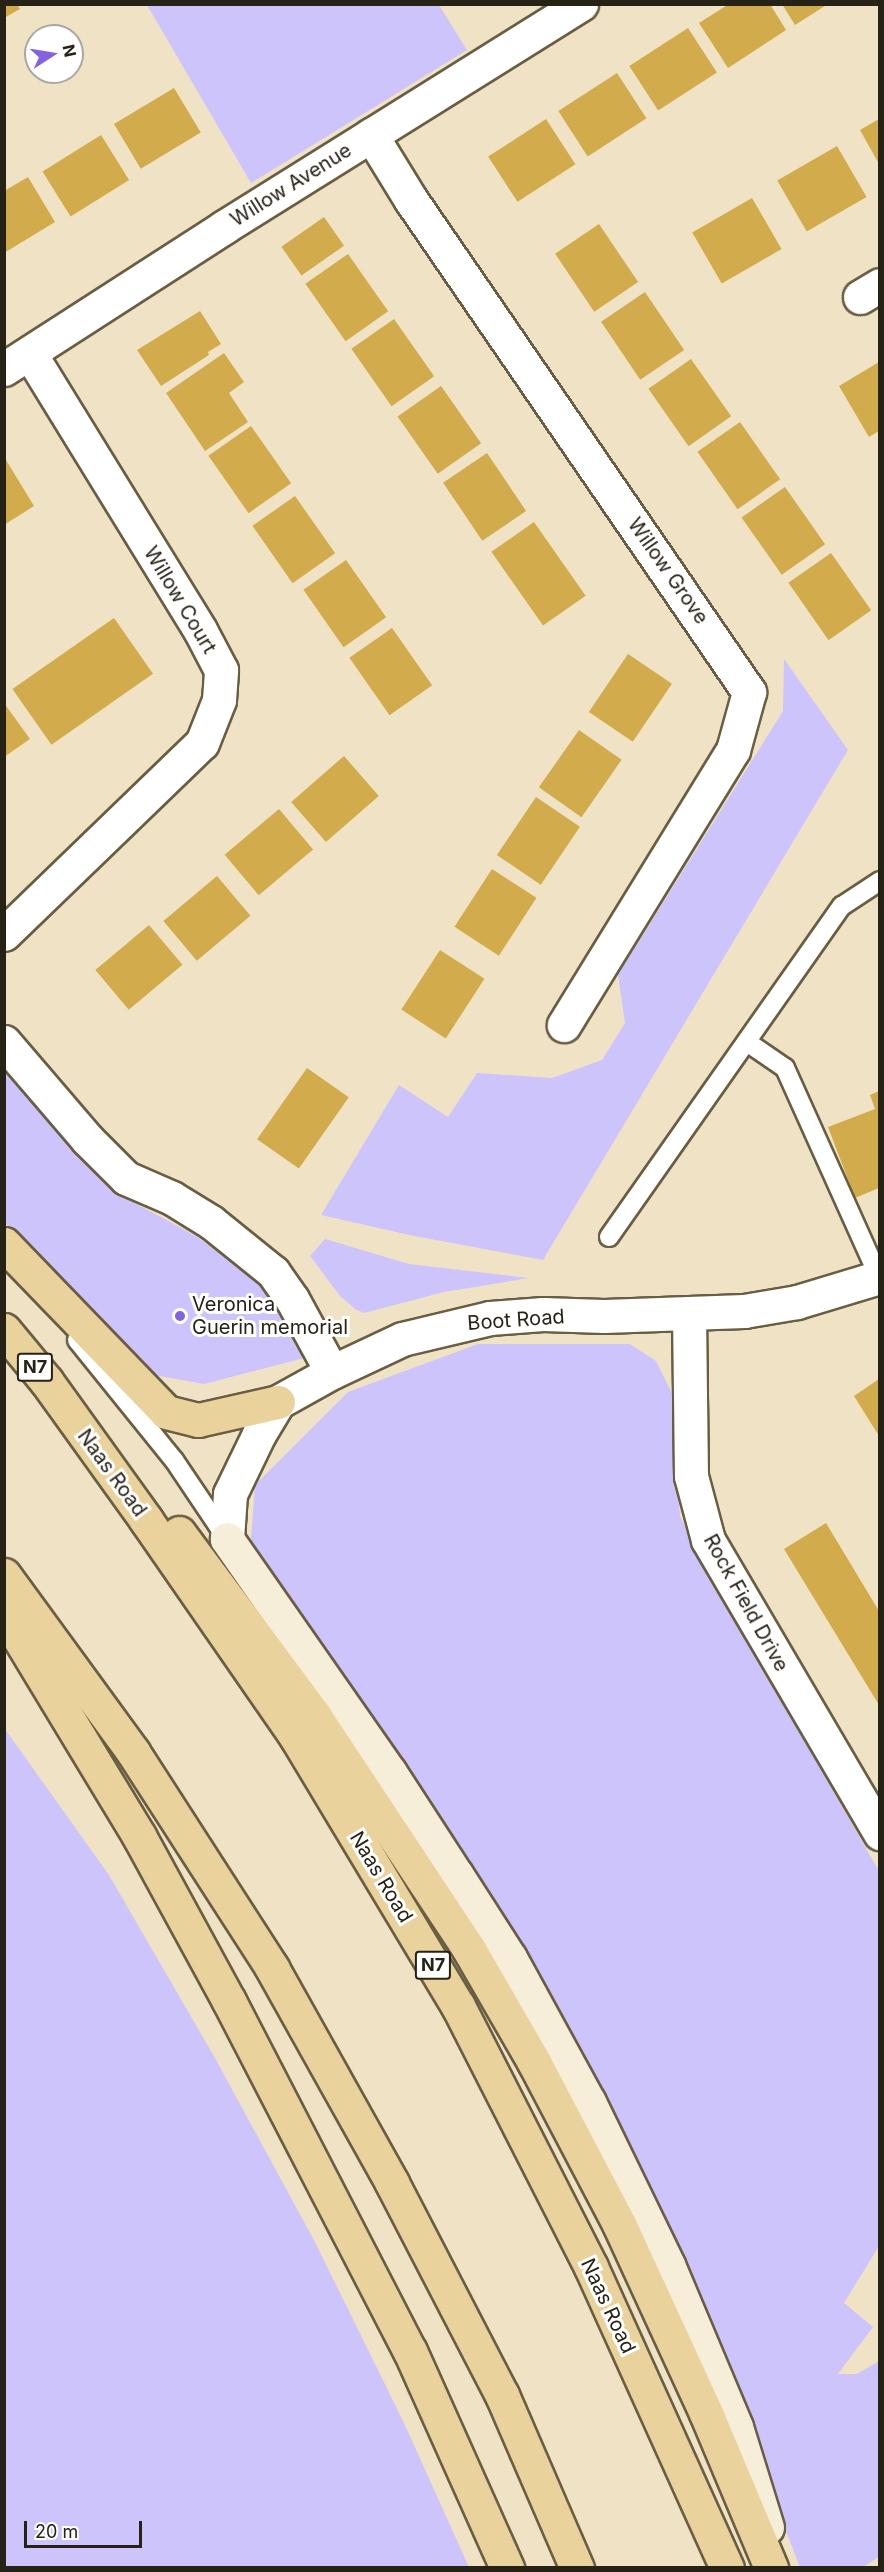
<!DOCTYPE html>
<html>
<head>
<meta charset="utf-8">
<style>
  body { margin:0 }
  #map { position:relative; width:884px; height:2572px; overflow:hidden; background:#f0e3c5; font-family:Inter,sans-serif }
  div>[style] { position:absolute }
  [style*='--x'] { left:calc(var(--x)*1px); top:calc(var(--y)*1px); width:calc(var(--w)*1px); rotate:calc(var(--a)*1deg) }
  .green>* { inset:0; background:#cdc4fc }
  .building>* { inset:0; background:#d1ab4c; transform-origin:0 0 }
  .roads { filter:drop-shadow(2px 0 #695e43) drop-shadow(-2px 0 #695e43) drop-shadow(0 2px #695e43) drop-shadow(0 -2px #695e43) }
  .service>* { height:18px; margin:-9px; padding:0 9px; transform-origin:9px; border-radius:9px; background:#fff }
  .minor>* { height:33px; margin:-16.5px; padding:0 16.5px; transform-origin:16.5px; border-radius:16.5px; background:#fff }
  .tertiary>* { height:33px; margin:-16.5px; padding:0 16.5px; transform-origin:16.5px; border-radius:16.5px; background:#fff }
  .secondary>* { height:33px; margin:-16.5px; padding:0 16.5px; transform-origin:16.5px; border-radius:16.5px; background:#f7eeda }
  .trunk>* { height:33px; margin:-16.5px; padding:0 16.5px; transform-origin:16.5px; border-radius:16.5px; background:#ead29c }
  .dots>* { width:16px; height:16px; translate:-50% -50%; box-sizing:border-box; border:3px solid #fff; border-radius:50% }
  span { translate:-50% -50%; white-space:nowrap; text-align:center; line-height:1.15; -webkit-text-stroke:6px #fff; paint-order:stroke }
  .shield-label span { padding:2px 4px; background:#fff; border:2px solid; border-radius:4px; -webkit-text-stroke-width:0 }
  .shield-label { font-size:18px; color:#272216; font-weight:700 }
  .street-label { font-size:20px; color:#272216 }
  .poi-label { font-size:20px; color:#272216 }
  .left { translate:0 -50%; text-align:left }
  .frame { position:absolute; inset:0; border:6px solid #272216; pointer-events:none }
  .north { position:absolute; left:24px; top:24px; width:60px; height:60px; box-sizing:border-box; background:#fff; border:2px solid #a9a7a2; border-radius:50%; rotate:78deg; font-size:16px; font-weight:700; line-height:24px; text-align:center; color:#272216 }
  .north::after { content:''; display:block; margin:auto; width:21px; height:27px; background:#8363de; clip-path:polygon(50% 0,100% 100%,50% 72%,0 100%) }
  .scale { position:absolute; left:24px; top:2521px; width:118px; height:27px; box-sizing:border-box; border:3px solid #272216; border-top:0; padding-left:8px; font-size:18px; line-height:21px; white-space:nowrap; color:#272216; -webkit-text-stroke:4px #fff; paint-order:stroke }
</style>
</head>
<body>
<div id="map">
  <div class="green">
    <div style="clip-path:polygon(147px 5px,439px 5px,467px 50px,251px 183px)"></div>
    <div style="clip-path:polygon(784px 659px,848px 750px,543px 1260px,414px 1236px,321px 1215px,399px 1085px,448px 1117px,477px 1073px,552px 1078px,602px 1060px,625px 1023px,618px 975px,783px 711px)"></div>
    <div style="clip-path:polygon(4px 1065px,111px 1190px,196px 1236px,273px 1292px,320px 1354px,204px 1384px,143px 1373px,5px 1223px)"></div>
    <div style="clip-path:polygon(325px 1239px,409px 1264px,529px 1278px,444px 1292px,364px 1313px,355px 1309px,340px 1296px,310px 1256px)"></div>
    <div style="clip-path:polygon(478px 1344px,630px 1344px,656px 1361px,675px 1399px,675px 1454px,680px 1516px,711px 1577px,879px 1871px,879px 2246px,844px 2303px,873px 2327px,838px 2374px,857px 2374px,879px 2361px,879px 2557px,863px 2567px,800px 2567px,751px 2441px,250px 1553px,255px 1485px,348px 1392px)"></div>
    <div style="clip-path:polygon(5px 1729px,109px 1875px,215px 2058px,315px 2242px,404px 2423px,469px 2567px,5px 2567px)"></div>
  </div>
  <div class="building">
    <div style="clip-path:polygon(4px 4px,17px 4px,20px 9px,4px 18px)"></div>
    <div style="clip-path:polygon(729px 4px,770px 4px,786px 30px,728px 68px,699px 23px)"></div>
    <div style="clip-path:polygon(782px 4px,828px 4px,795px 25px)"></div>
    <div style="left:688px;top:28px;width:53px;height:70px;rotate:57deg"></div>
    <div style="left:617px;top:73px;width:54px;height:70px;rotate:57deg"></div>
    <div style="left:174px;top:88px;width:52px;height:70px;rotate:59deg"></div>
    <div style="left:546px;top:119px;width:54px;height:69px;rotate:57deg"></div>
    <div style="clip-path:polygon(879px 119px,879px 164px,860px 130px)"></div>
    <div style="left:101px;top:135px;width:53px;height:69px;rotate:58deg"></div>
    <div style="left:837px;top:146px;width:59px;height:69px;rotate:60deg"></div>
    <div style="clip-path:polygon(28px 177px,55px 222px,4px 253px,4px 191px)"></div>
    <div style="left:752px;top:198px;width:59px;height:69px;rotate:60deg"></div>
    <div style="left:324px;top:217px;width:35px;height:52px;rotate:55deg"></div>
    <div style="left:599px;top:224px;width:70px;height:53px;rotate:56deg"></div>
    <div style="left:348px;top:254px;width:70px;height:52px;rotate:55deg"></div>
    <div style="left:645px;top:292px;width:70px;height:53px;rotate:56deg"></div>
    <div style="clip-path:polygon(200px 311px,221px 344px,208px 352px,209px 355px,161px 386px,137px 350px)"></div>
    <div style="left:394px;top:319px;width:70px;height:52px;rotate:55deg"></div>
    <div style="clip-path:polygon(224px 353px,244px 382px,229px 393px,248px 422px,205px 451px,166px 393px)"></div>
    <div style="left:691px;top:359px;width:70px;height:52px;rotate:55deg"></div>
    <div style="clip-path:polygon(879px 362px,879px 431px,869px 437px,839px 386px)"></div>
    <div style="left:441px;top:386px;width:70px;height:53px;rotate:55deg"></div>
    <div style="left:740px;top:422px;width:70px;height:52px;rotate:55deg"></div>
    <div style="left:251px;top:426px;width:70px;height:52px;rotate:55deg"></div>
    <div style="left:487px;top:453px;width:70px;height:53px;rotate:56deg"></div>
    <div style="clip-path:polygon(6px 460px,34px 506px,4px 525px,4px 461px)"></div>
    <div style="left:785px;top:487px;width:70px;height:53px;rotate:55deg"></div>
    <div style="left:295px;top:496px;width:70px;height:52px;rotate:55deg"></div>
    <div style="left:534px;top:522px;width:90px;height:52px;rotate:55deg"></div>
    <div style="left:831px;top:553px;width:70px;height:52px;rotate:55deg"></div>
    <div style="left:346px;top:560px;width:70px;height:52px;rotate:55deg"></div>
    <div style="left:114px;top:618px;width:68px;height:124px;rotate:55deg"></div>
    <div style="left:392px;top:628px;width:70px;height:52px;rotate:55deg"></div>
    <div style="left:628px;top:654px;width:53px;height:70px;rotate:34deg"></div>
    <div style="clip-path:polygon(4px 703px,30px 739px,4px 757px)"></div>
    <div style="left:579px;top:730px;width:52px;height:70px;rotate:35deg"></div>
    <div style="left:344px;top:756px;width:53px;height:70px;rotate:49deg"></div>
    <div style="left:536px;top:797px;width:53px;height:70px;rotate:34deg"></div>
    <div style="left:279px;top:809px;width:53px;height:71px;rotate:50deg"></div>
    <div style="left:492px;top:869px;width:53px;height:69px;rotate:33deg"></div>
    <div style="left:217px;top:876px;width:52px;height:70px;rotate:50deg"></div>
    <div style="left:149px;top:925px;width:52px;height:70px;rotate:50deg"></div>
    <div style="left:440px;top:950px;width:53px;height:71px;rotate:33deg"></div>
    <div style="left:307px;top:1068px;width:51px;height:87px;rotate:35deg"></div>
    <div style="clip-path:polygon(879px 1091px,879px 1188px,855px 1198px,828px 1127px,875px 1109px,870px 1095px)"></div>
    <div style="clip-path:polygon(879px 1379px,879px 1436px,854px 1396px)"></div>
    <div style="clip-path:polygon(826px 1523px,879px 1611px,879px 1705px,784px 1549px)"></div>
  </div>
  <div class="roads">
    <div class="service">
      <div style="--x:747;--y:1042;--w:46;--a:34.4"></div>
      <div style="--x:785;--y:1068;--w:229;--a:65.8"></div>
      <div style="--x:609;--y:1237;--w:405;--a:-54.9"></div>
      <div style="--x:842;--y:906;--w:45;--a:-33.3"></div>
      <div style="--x:77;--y:1340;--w:154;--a:51.1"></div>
      <div style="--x:174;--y:1460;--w:92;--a:56.1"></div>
    </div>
    <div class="minor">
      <div style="--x:371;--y:135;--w:76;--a:58.4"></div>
      <div style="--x:411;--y:200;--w:597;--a:55.51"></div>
      <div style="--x:749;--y:692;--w:60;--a:105.4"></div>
      <div style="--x:733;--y:750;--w:323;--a:121.6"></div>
      <div style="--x:860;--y:297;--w:23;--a:-31"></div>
      <div style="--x:4;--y:369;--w:262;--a:-32.8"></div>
      <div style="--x:224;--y:227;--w:421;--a:-32"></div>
      <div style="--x:4;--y:934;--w:275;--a:-44"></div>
      <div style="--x:202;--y:743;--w:46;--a:-68.4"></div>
      <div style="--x:219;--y:700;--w:30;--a:-86"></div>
      <div style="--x:221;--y:670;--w:45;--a:-117.7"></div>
      <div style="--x:200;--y:630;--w:324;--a:-121.6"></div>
      <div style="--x:689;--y:1313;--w:163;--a:89.3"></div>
      <div style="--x:691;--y:1476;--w:66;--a:75.1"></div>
      <div style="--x:708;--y:1540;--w:340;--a:59.6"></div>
    </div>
    <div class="tertiary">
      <div style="--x:4;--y:1042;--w:128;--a:49.4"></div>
      <div style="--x:87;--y:1139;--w:55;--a:45"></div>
      <div style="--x:126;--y:1178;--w:50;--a:23.5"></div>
      <div style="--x:172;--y:1198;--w:46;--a:31.6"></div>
      <div style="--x:211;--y:1222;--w:80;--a:38.9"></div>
      <div style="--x:273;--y:1272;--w:33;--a:55"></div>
      <div style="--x:292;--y:1299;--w:83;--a:61.3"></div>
      <div style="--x:227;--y:1539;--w:45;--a:-86.2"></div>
      <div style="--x:230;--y:1494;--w:67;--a:-64.2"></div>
      <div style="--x:259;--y:1434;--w:37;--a:-59"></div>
      <div style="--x:278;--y:1402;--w:62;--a:-29.1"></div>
      <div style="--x:332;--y:1372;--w:77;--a:-25.2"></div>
      <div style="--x:402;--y:1339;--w:90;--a:-13.4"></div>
      <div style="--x:490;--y:1318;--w:53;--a:-4.3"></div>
      <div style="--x:543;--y:1314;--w:61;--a:1.9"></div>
      <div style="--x:604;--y:1316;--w:140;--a:-2"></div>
      <div style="--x:744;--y:1311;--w:54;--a:-9.6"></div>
      <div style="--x:797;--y:1302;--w:87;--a:-16.8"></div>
    </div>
    <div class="secondary">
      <div style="--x:227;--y:1539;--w:283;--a:55.1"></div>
      <div style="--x:389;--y:1771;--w:123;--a:57"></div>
      <div style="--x:456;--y:1874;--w:100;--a:57.3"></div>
      <div style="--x:510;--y:1958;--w:164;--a:61.3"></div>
      <div style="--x:589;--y:2102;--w:181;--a:64.1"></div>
      <div style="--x:668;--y:2265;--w:176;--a:67.2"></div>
      <div style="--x:736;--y:2427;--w:105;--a:72.8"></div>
    </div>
    <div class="trunk">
      <div style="--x:4;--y:1244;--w:233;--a:46"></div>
      <div style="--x:166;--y:1412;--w:33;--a:14"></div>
      <div style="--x:198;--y:1420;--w:82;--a:-12.7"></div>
      <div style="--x:4;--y:1330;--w:67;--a:50.4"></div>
      <div style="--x:47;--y:1382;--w:170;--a:54.3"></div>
      <div style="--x:146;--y:1520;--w:262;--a:55.3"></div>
      <div style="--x:295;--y:1735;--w:316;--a:59"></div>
      <div style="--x:458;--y:2006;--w:293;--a:63"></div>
      <div style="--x:591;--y:2267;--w:330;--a:65.7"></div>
      <div style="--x:179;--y:1533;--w:227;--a:53.4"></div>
      <div style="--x:314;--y:1715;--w:283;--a:56.5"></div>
      <div style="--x:470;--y:1951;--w:128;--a:60"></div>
      <div style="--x:534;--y:2062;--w:185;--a:62.3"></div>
      <div style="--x:620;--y:2226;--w:206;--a:65.3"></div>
      <div style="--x:706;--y:2413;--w:168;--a:67.2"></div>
      <div style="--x:4;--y:1575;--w:219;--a:53.9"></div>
      <div style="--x:133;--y:1752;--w:257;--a:57.2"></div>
      <div style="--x:272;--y:1968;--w:246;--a:60.8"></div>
      <div style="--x:392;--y:2183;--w:239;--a:62.6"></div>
      <div style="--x:502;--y:2395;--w:189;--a:66.6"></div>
      <div style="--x:4;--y:1613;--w:261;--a:58.8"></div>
      <div style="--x:139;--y:1836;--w:188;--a:61.4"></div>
      <div style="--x:229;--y:2001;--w:394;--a:62.7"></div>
      <div style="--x:410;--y:2351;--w:238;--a:65.9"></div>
    </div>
  </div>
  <div class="dots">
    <div style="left:180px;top:1316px;background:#8363de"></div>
  </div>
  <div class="shield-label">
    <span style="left:35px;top:1367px">N7</span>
    <span style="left:433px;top:1965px">N7</span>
  </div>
  <div class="street-label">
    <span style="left:291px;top:185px;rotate:-32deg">Willow Avenue</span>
    <span style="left:668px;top:571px;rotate:55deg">Willow Grove</span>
    <span style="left:180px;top:600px;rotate:59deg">Willow Court</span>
    <span style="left:516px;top:1320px;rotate:-4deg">Boot Road</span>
    <span style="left:112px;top:1473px;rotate:54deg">Naas Road</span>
    <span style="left:746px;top:1603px;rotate:61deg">Rock Field Drive</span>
    <span style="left:381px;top:1877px;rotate:59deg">Naas Road</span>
    <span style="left:608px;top:2306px;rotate:65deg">Naas Road</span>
  </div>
  <div class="poi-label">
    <span class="left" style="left:192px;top:1316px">Veronica<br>Guerin memorial</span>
  </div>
  <div class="frame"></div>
  <div class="north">N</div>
  <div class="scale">20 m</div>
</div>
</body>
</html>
